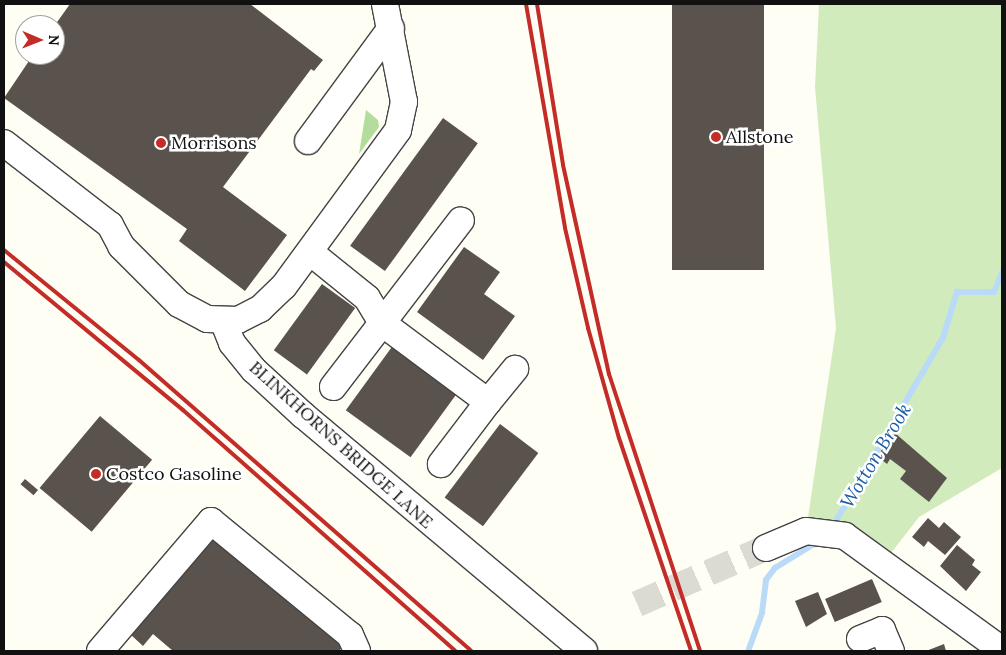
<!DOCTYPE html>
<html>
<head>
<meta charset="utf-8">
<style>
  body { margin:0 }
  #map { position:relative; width:1006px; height:655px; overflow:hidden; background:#fffef5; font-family:Lora,serif }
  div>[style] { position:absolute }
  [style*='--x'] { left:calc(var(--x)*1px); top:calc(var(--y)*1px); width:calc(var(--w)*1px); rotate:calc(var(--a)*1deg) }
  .green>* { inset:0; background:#d1ebbd }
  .forest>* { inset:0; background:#b4dc9c }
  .stream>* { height:5.5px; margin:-2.75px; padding:0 2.75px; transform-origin:2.75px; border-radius:2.75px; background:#b9dbf7 }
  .building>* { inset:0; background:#5a534d; transform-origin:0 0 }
  .minor-tunnel>* { height:26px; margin-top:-13px; transform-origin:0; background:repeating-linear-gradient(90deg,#dbdad3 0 26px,transparent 0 39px) }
  .roads { filter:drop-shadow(1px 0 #444) drop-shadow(-1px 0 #444) drop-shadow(0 1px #444) drop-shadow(0 -1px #444) }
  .minor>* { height:26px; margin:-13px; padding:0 13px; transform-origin:13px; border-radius:13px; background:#fff }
  .rail>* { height:4px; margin:-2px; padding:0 2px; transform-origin:2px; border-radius:2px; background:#c32c27 }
  .dots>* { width:14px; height:14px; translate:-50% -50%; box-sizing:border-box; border:2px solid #fff; border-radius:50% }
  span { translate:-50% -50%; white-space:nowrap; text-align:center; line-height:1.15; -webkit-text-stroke:5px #fff; paint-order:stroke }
  .poi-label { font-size:18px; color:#111 }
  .left { translate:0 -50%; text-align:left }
  .street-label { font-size:18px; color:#111 }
  .water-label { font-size:19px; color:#185ca5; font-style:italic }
  .frame { position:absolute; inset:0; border:5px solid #111; pointer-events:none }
  .north { position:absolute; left:15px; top:15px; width:50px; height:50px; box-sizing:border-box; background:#fff; border:1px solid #a0a0a0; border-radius:50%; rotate:91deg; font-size:14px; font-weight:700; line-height:20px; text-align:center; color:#111 }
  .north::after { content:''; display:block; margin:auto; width:18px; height:22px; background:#c32c27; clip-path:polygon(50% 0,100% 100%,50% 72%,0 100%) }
</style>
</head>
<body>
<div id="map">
  <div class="green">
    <div style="clip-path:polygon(819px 4px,1002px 4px,1002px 468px,919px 517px,884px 562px,806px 531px,836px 328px,815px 87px)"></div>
  </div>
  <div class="forest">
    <div style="clip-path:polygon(366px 110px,378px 120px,379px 127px,359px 154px)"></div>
  </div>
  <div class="stream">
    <div style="--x:833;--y:526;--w:218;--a:-59.7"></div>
    <div style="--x:943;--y:338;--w:48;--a:-73.1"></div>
    <div style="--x:957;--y:292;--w:37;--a:0"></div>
    <div style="--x:994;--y:292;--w:21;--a:-67"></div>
    <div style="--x:749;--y:649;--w:38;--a:-70"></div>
    <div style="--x:762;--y:613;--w:33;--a:-83"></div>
    <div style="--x:766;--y:580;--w:15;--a:-53"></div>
    <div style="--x:775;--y:568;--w:52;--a:-31.5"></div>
  </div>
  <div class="building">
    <div style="clip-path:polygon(70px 4px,250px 4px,323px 60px,314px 71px,311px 69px,223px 187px,287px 235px,245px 291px,179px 241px,187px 229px,4px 98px,33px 55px,55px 55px,55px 25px)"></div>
    <div style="left:672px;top:4px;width:92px;height:266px"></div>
    <div style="left:443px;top:118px;width:43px;height:158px;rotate:36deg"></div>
    <div style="clip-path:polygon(464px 247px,500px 272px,484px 294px,515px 316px,483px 360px,417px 312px)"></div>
    <div style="left:322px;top:284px;width:41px;height:82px;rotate:36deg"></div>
    <div style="left:394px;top:344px;width:80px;height:82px;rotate:36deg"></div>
    <div style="left:100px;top:416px;width:68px;height:94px;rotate:40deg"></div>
    <div style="left:500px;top:424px;width:48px;height:92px;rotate:37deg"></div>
    <div style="clip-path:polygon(895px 433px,947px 478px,929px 502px,900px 479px,906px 471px,890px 459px,887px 464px,877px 456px)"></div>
    <div style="left:25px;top:479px;width:17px;height:7px;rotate:40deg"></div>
    <div style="clip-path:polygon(928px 518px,939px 528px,944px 522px,961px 537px,945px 555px,928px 541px,924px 547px,912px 537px)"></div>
    <div style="clip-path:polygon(216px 531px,348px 641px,339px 651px,173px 651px,153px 634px,143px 646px,130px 634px)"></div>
    <div style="clip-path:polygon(957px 545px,975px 560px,972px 565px,981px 572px,966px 591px,940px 566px)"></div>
    <div style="left:872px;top:579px;width:25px;height:51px;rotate:67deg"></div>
    <div style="clip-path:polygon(818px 592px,827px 614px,806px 627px,795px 601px)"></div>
    <div style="clip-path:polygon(944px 644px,946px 651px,926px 651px)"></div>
  </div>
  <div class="minor-tunnel">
    <div style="--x:637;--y:604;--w:141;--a:-23.5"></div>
  </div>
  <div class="roads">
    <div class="minor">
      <div style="--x:308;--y:141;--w:140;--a:-53.7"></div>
      <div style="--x:4;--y:143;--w:134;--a:37.7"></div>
      <div style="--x:110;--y:225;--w:24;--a:62"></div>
      <div style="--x:121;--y:246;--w:82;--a:45"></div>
      <div style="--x:179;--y:304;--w:32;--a:28"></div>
      <div style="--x:207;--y:319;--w:31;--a:2"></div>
      <div style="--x:238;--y:320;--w:25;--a:-27"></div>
      <div style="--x:260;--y:309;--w:33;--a:-44"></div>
      <div style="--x:284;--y:286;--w:193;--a:-53.8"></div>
      <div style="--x:398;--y:130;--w:29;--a:-78"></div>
      <div style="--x:404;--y:102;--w:100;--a:-101"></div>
      <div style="--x:310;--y:252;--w:73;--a:38.9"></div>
      <div style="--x:367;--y:298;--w:29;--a:59"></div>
      <div style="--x:382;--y:323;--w:132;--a:36.7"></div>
      <div style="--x:488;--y:402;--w:78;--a:127.2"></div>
      <div style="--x:224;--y:323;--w:22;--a:68"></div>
      <div style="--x:232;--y:343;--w:35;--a:51"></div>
      <div style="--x:254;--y:370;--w:67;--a:42.6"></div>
      <div style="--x:303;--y:415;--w:367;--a:40"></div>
      <div style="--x:333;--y:387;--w:210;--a:-52.5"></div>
      <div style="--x:488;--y:402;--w:43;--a:-50.7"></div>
      <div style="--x:766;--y:548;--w:43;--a:-23"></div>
      <div style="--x:806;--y:531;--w:39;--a:7"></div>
      <div style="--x:845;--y:536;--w:194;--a:36"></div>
      <div style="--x:860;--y:639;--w:24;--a:-22"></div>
      <div style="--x:882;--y:630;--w:23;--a:67"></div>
      <div style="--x:100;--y:651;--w:171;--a:-49.5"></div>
      <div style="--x:211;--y:521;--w:180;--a:39.4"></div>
      <div style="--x:350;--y:635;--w:17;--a:66"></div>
    </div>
  </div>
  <div class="rail">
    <div style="--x:526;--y:4;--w:227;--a:80.1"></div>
    <div style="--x:565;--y:228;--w:103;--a:77"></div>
    <div style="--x:588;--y:328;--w:114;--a:74.3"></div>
    <div style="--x:619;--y:438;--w:225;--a:71.3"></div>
    <div style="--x:537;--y:4;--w:163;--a:80.8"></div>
    <div style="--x:563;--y:165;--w:214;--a:77.6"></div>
    <div style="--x:609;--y:374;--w:292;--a:71.8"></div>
    <div style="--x:4;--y:250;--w:174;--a:39.2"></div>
    <div style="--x:139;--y:360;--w:441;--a:41.2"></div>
    <div style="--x:4;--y:262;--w:232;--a:39.6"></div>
    <div style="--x:183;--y:410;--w:363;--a:41.5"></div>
  </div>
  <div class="dots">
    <div style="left:716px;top:137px;background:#c32c27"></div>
    <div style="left:161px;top:143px;background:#c32c27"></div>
    <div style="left:96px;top:474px;background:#c32c27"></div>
  </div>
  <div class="poi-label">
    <span class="left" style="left:726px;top:137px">Allstone</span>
    <span class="left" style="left:171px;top:143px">Morrisons</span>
    <span class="left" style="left:106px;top:474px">Costco Gasoline</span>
  </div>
  <div class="street-label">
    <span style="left:341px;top:445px;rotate:42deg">BLINKHORNS BRIDGE LANE</span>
  </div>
  <div class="water-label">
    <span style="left:876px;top:456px;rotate:-59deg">Wotton Brook</span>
  </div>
  <div class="frame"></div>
  <div class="north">N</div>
</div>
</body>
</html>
